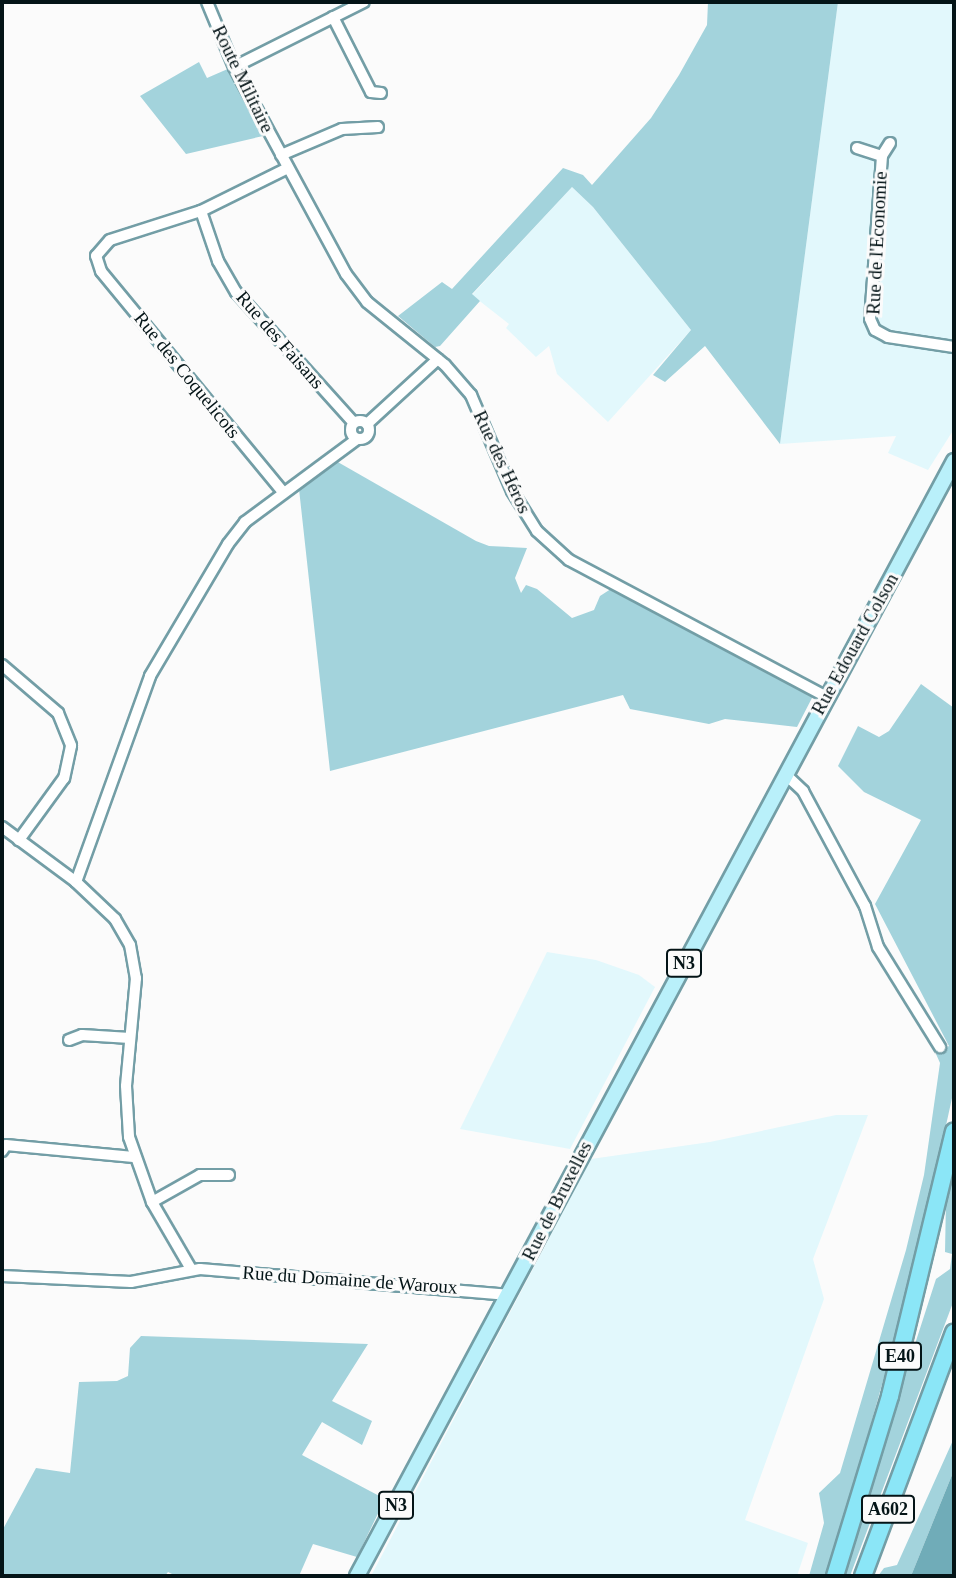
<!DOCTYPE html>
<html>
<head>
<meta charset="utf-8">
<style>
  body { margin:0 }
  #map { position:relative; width:956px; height:1578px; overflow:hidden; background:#fbfbfb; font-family:"Times New Roman",serif }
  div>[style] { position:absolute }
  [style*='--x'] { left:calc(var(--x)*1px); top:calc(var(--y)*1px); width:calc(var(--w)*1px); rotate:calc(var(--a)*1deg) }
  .built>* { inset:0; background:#e2f8fc }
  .green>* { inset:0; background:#a3d3dc }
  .water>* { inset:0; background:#70acb8 }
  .roads { filter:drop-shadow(2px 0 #739ea6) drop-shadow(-2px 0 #739ea6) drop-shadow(0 2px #739ea6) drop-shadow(0 -2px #739ea6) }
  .minor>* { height:10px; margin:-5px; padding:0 5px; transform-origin:5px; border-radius:5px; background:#fff }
  .minor>.ring { margin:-5px; padding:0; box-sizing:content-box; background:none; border:10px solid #fff; border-radius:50% }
  .major>* { height:14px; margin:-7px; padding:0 7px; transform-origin:7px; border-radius:7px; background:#b9f0fa }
  .highway>* { height:16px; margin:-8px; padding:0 8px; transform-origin:8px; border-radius:8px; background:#8be6f7 }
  span { translate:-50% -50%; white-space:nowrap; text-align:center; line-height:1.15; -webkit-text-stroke:6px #fbfbfb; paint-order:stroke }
  .shield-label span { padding:2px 5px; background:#fbfbfb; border:2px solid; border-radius:5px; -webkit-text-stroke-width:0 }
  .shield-label { font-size:18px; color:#041417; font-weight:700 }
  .street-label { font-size:19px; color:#041417 }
  .frame { position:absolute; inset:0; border:4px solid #041417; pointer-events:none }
</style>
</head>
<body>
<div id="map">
  <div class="built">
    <div style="clip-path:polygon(838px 2px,954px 2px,954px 429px,928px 470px,888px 453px,896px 436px,780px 444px)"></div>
    <div style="clip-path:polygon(572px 187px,593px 207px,691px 330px,608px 422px,557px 374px,549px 346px,536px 357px,506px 328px,509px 324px,472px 295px)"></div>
    <div style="clip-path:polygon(547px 952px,596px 960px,639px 975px,655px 987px,570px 1149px,460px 1129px)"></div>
    <div style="clip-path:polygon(836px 1115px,868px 1115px,813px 1259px,824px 1299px,745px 1520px,808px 1543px,797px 1576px,371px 1576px,591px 1159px,710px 1142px)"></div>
  </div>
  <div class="green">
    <div style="clip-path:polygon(708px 2px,838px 2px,780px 444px,705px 346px,665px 382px,653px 375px,691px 330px,593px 207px,572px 187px,472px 294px,480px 301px,440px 346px,435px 347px,398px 316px,442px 282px,452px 289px,563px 168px,583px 175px,592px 185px,651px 118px,679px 75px,707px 25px)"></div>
    <div style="clip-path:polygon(199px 62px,207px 78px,230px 68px,263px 136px,186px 154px,140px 96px)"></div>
    <div style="clip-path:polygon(336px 461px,476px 541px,489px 546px,527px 548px,515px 578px,521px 593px,526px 585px,537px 589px,572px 618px,594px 610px,600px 596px,617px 585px,813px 696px,797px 727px,725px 719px,709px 724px,630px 709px,623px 695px,330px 771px,299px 489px)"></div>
    <div style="clip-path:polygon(921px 684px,954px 708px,954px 1089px,914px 1271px,839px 1537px,826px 1576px,809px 1576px,824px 1523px,819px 1493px,840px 1473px,906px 1250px,924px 1175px,940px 1063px,936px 1054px,949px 1046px,875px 904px,921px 820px,864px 792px,838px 766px,858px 726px,879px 737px,889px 731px)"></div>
    <div style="clip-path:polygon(954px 1159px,954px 1300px,850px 1576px,840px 1576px,936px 1279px,950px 1269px,952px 1254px,945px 1252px,946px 1200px)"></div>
    <div style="clip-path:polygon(141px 1336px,368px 1344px,332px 1401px,372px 1421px,362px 1445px,322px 1422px,302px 1455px,385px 1499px,357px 1557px,313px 1544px,299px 1576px,176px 1576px,168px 1572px,165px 1576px,2px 1576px,2px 1531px,36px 1468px,70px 1473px,79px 1382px,117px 1381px,128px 1376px,130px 1348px)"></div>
    <div style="clip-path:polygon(954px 1438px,954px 1470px,911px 1576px,878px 1576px,884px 1568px,897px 1565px)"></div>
  </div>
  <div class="water">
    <div style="clip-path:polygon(954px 1470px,954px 1576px,911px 1576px)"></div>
  </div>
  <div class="roads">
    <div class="minor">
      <div style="--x:207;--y:2;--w:70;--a:67.4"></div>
      <div style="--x:234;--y:67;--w:235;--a:61.6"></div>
      <div style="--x:346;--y:274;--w:35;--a:53"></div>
      <div style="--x:367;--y:302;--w:100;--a:38.9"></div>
      <div style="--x:445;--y:365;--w:40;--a:49"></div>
      <div style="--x:471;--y:395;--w:104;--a:66.9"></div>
      <div style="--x:512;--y:491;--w:47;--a:58"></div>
      <div style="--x:537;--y:531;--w:43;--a:42.2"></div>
      <div style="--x:569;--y:560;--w:292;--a:28"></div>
      <div style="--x:333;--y:17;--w:84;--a:63.1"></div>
      <div style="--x:371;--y:92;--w:10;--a:6"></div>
      <div style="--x:234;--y:67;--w:145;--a:-26.6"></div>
      <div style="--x:890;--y:143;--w:15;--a:122"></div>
      <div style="--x:882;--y:156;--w:163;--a:94.2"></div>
      <div style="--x:870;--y:319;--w:12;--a:66"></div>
      <div style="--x:875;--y:330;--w:15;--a:28"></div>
      <div style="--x:888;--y:337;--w:67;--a:8.6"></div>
      <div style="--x:857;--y:148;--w:26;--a:18"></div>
      <div style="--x:281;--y:155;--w:66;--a:-23.1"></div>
      <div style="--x:342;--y:129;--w:36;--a:-3"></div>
      <div style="--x:201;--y:211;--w:53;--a:71.2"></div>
      <div style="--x:218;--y:261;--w:36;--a:60"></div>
      <div style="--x:236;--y:292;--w:176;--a:48"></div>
      <div class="ring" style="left:351px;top:421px;width:8px;height:8px"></div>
      <div style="--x:367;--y:424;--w:96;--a:-42.5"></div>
      <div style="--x:283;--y:492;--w:286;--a:-129.5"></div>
      <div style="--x:101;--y:271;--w:16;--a:-108"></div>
      <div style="--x:96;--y:256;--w:21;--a:-49"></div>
      <div style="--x:110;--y:240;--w:96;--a:-17.7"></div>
      <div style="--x:201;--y:211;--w:97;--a:-26.3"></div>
      <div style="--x:2;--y:665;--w:74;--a:40.6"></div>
      <div style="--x:58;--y:713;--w:35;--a:68"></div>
      <div style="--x:71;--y:746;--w:33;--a:102"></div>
      <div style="--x:64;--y:778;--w:77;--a:126"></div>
      <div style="--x:785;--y:774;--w:25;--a:43"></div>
      <div style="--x:803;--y:791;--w:131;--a:61.7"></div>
      <div style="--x:865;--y:906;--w:43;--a:72.4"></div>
      <div style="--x:878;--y:947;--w:118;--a:58.2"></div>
      <div style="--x:2;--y:827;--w:92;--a:36.6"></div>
      <div style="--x:76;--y:882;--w:54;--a:43.5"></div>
      <div style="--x:115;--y:919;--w:30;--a:60"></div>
      <div style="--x:130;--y:945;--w:34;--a:80"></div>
      <div style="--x:136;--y:978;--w:108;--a:95.3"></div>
      <div style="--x:126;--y:1086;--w:51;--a:86.6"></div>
      <div style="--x:129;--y:1137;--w:69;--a:70.5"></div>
      <div style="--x:152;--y:1202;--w:78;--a:59.8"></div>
      <div style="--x:76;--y:882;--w:219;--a:-70.2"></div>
      <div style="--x:150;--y:676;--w:153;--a:-59.4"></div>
      <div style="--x:228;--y:544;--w:28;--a:-52"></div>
      <div style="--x:245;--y:522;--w:139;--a:-36.5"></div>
      <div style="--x:69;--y:1040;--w:14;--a:-21"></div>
      <div style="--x:82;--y:1035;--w:48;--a:3.6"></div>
      <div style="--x:2;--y:1151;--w:7;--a:-56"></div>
      <div style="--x:6;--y:1145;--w:128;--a:5.4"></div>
      <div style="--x:152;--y:1202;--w:55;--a:-29.4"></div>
      <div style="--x:200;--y:1175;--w:29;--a:0"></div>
      <div style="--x:2;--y:1276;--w:129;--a:2.7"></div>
      <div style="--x:131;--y:1282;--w:70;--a:-10.7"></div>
      <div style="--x:200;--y:1269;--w:310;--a:4.8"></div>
    </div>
    <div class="major">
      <div style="--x:357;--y:1576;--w:1265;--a:-61.83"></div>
    </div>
    <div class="highway">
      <div style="--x:835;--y:1576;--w:188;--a:-73"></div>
      <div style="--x:890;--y:1396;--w:272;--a:-76.4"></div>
      <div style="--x:863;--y:1576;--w:260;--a:-69.5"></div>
    </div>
  </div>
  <div class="shield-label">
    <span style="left:684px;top:963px">N3</span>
    <span style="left:900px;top:1356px">E40</span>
    <span style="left:396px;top:1505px">N3</span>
    <span style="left:888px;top:1509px">A602</span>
  </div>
  <div class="street-label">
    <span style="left:243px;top:79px;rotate:64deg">Route Militaire</span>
    <span style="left:877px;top:243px;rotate:-87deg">Rue de l'Economie</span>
    <span style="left:280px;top:340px;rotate:49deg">Rue des Faisans</span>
    <span style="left:187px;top:375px;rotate:51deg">Rue des Coquelicots</span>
    <span style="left:502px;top:462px;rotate:65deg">Rue des Héros</span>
    <span style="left:855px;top:644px;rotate:-61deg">Rue Edouard Colson</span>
    <span style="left:557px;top:1201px;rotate:-63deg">Rue de Bruxelles</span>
    <span style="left:350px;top:1280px;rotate:4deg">Rue du Domaine de Waroux</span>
  </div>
  <div class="frame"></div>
</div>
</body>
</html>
